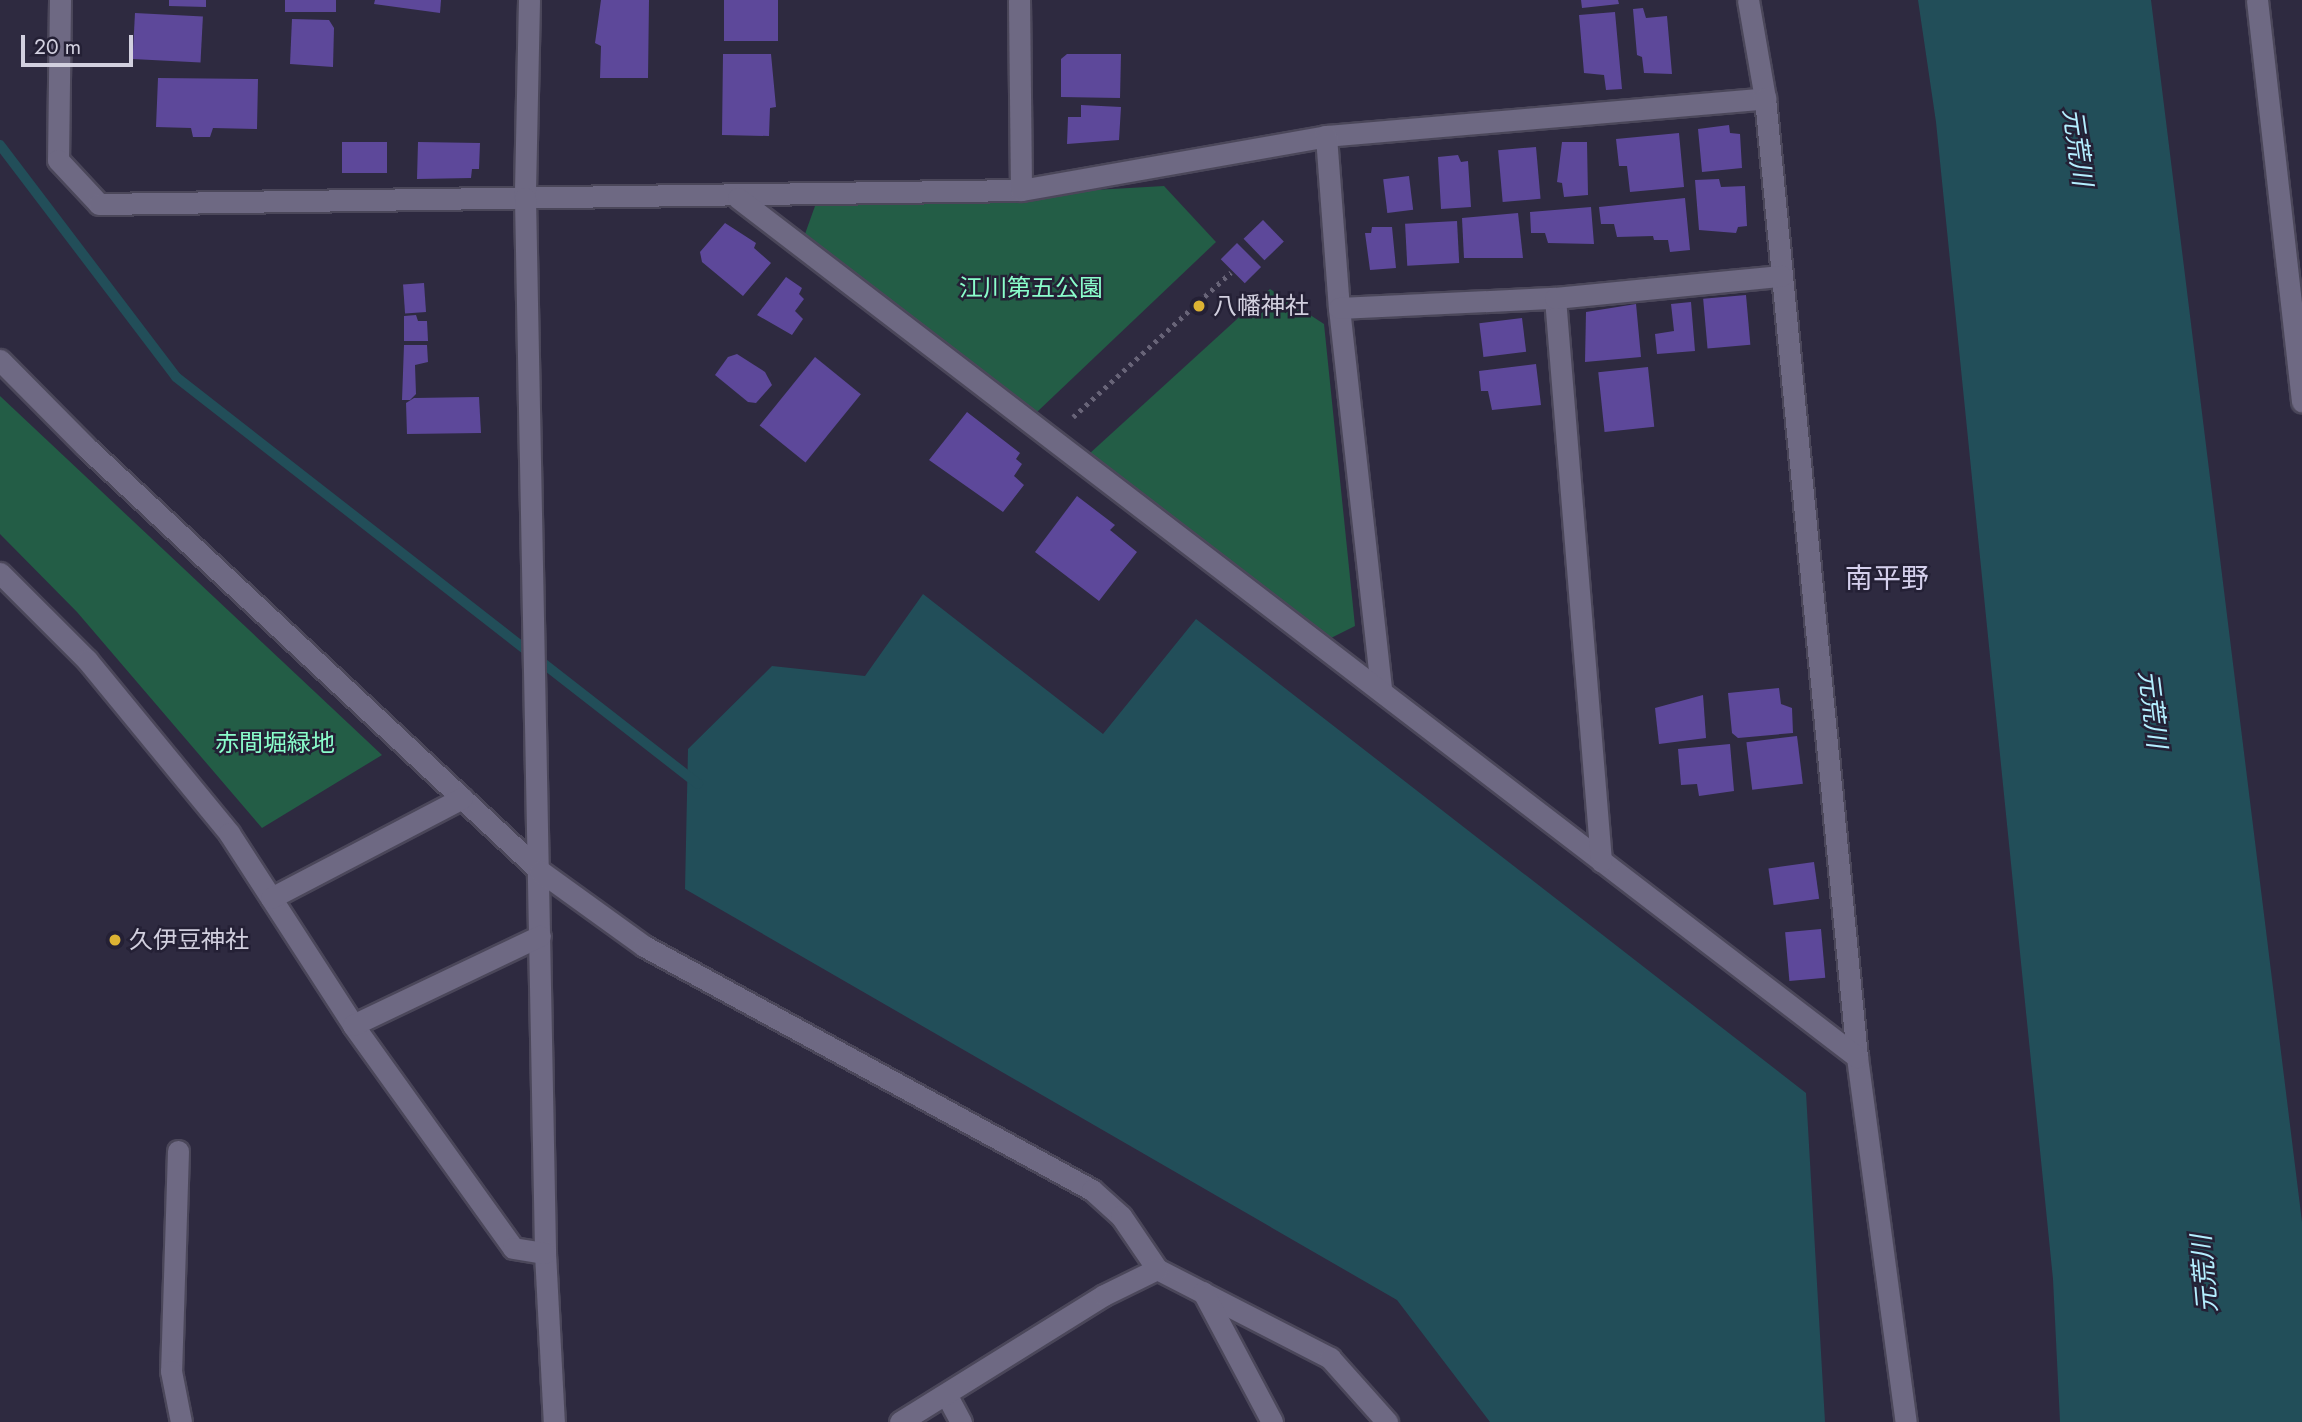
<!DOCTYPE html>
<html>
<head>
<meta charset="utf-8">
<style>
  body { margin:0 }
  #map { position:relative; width:2302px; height:1422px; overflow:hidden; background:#2e2a40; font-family:Jost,"Noto Sans JP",sans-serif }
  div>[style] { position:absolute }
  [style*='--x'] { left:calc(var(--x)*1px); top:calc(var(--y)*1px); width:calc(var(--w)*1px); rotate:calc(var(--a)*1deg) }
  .green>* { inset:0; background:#235d46 }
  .water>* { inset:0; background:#224e59 }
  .stream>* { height:10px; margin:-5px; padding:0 5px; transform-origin:5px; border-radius:5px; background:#224e59 }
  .building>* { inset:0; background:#5d489a; transform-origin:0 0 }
  .path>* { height:4.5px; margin-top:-2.25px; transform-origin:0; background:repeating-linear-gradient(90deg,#686478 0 3.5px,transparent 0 8.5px) }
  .roads { filter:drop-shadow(2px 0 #4b475a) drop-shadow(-2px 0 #4b475a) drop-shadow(0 2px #4b475a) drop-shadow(0 -2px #4b475a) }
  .minor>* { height:21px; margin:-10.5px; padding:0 10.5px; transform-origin:10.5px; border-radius:10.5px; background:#6e6983 }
  .dots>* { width:19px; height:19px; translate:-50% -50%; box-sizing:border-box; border:4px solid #242035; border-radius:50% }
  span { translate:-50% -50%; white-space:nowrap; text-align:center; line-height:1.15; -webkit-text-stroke:5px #242035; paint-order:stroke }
  .park-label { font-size:24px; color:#8afdcb }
  .poi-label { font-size:24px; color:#d2d0df }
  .left { translate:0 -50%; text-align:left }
  .water-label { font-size:26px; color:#b4efff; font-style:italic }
  .quarter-label { font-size:28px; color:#d5d0ed }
  .scale { position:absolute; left:21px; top:35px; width:112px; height:32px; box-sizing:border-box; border:4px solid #d2d0df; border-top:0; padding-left:9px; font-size:21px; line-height:24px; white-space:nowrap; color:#d2d0df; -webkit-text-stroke:5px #242035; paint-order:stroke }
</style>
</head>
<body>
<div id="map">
  <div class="green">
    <div style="clip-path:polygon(1164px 186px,1216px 242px,1037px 412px,805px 234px,815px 206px)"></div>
    <div style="clip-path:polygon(1270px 289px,1324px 324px,1355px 626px,1331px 638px,1089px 454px)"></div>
    <div style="clip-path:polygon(0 396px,382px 755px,262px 828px,77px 612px,0 534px)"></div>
  </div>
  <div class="water">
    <div style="clip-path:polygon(1918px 0,2151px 0,2302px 1222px,2302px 1422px,2060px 1422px,2053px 1279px,1936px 122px)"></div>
    <div style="clip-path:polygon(923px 594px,1103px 734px,1196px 619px,1806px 1093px,1825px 1422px,1490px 1422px,1397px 1300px,685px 889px,688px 749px,772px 666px,865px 676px)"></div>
  </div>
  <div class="stream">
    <div style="--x:0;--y:145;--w:291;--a:52.8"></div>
    <div style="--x:176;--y:377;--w:662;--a:37.94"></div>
  </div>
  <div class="building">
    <div style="clip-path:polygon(169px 0,206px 0,206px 7px,169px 6px)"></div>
    <div style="left:285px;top:0;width:51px;height:12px"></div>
    <div style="clip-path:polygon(375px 0,441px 0,440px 13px,374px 4px)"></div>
    <div style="clip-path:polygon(601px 0,649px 0,648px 78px,600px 78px,601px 46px,595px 43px)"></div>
    <div style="left:724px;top:0;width:54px;height:41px"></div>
    <div style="clip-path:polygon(1581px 0,1618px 0,1619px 4px,1582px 8px)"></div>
    <div style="clip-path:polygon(1643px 8px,1646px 18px,1667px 16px,1672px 74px,1644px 73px,1642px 57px,1637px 55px,1633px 9px)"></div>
    <div style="clip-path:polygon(1615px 12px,1622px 89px,1606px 90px,1604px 75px,1584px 73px,1579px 15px)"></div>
    <div style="left:135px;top:13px;width:68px;height:46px;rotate:3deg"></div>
    <div style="clip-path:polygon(292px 19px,329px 20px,334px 28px,333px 67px,290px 64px)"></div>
    <div style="clip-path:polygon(723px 54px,771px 54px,776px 107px,770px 108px,769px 136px,722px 135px)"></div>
    <div style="clip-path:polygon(1067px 54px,1121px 54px,1120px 98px,1061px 97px,1061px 59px)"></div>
    <div style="clip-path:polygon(158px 78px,258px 79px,257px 129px,213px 128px,210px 137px,193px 137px,191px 128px,156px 127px)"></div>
    <div style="clip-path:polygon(1081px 105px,1121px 107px,1119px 140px,1067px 144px,1068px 117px,1081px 117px)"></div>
    <div style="clip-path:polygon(1729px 125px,1730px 133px,1740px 134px,1742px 168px,1702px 172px,1698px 129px)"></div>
    <div style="clip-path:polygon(1679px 133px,1684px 187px,1630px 192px,1627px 166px,1619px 166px,1616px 139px)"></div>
    <div style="left:342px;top:142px;width:45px;height:31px"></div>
    <div style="clip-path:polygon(418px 142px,480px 143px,479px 169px,472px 169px,471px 178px,417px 179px)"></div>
    <div style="clip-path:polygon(1562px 142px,1587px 142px,1588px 195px,1564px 197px,1562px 183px,1557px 182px)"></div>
    <div style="left:1536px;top:147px;width:52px;height:38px;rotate:85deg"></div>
    <div style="clip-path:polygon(1458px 155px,1461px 162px,1468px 161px,1471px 207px,1441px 209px,1438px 157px)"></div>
    <div style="left:1409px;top:176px;width:34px;height:26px;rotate:83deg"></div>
    <div style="clip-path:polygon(1719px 179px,1721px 187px,1745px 186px,1747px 226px,1738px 227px,1736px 233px,1699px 230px,1695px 180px)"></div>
    <div style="clip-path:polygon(1685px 198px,1690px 250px,1670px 252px,1668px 240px,1654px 240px,1653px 236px,1617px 237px,1614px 224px,1601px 224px,1599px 207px)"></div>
    <div style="clip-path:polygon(1591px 207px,1594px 244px,1548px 243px,1545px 233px,1531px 233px,1530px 212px)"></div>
    <div style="clip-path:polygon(1518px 213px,1523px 258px,1464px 258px,1462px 218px)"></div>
    <div style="left:1263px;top:220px;width:30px;height:27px;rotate:46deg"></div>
    <div style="left:1457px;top:221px;width:42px;height:52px;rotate:87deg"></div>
    <div style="clip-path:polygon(725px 223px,756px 243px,754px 248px,771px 263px,743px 296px,702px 262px,700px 252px)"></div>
    <div style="clip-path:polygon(1372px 227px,1392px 227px,1396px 268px,1370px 270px,1365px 233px,1371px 233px)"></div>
    <div style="left:1237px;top:243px;width:34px;height:23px;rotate:45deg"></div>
    <div style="clip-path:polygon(786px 277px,802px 288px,799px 294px,804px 299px,795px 311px,803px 319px,792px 335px,757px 315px)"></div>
    <div style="left:424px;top:283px;width:29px;height:21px;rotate:86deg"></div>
    <div style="left:1746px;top:295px;width:50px;height:43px;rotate:85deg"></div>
    <div style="clip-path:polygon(1691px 302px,1695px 351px,1657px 354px,1655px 334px,1674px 331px,1671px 304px)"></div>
    <div style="clip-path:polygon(1636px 304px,1641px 357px,1585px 362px,1586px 312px)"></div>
    <div style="clip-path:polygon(416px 315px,418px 321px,427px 321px,428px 341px,404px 341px,404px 316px)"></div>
    <div style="left:1522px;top:318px;width:34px;height:43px;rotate:83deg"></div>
    <div style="clip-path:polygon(404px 345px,427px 345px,428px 362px,415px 365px,416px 394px,410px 400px,402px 400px)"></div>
    <div style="clip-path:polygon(737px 354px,765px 372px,772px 385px,756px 403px,748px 402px,715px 375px,728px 357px)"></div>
    <div style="left:815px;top:357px;width:59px;height:88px;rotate:39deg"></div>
    <div style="clip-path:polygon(1536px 364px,1541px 405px,1492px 410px,1488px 391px,1481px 391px,1479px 371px)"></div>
    <div style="left:1648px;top:367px;width:60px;height:50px;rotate:84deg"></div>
    <div style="clip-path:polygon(479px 397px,481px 433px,407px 434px,406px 403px,414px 398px)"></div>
    <div style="clip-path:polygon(967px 412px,1020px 453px,1016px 459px,1022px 464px,1014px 476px,1024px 485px,1003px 512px,929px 460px)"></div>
    <div style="clip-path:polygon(1077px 496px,1115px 525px,1110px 530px,1137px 552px,1099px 601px,1035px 552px)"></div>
    <div style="clip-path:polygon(1779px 688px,1781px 704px,1792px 708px,1793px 733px,1738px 738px,1732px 733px,1728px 693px)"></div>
    <div style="clip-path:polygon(1703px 695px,1706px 738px,1659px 744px,1655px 708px)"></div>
    <div style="left:1797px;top:736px;width:48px;height:51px;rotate:83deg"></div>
    <div style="clip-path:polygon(1730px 744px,1734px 791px,1699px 796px,1697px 784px,1681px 785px,1678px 749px)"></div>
    <div style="left:1814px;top:862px;width:37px;height:46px;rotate:82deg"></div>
    <div style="left:1821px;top:929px;width:49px;height:36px;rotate:85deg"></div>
  </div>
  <div class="path">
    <div style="--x:1073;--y:417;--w:214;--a:-42.5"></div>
  </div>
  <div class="roads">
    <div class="minor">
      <div style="--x:60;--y:0;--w:160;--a:90.7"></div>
      <div style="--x:58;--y:160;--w:60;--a:47"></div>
      <div style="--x:99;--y:204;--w:922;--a:-0.87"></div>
      <div style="--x:1021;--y:190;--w:310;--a:-10"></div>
      <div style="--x:1326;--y:136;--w:441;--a:-4.9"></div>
      <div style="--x:529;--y:0;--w:198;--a:91.2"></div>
      <div style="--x:525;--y:198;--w:1055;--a:88.91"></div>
      <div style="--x:545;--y:1253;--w:169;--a:87"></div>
      <div style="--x:1019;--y:0;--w:190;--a:89.4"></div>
      <div style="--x:1748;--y:0;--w:99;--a:80.2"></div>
      <div style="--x:1765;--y:98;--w:963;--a:84.52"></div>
      <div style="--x:1857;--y:1057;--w:368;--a:82.4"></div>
      <div style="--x:2257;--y:0;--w:404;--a:83.6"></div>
      <div style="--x:1326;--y:136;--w:172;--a:85.7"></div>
      <div style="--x:1339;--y:308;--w:382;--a:83.7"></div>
      <div style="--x:738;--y:198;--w:1411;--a:37.51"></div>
      <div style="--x:1555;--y:298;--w:565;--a:85.33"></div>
      <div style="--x:1339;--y:308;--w:216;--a:-2.7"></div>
      <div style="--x:1555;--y:298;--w:227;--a:-5.6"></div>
      <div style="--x:0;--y:360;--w:122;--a:45.3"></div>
      <div style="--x:86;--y:447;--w:621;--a:43.04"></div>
      <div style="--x:540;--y:871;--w:128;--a:35.8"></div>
      <div style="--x:644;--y:946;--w:510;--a:28.57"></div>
      <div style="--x:1092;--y:1190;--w:39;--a:42"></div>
      <div style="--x:1121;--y:1216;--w:64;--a:55.8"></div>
      <div style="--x:1157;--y:1269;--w:195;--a:27.2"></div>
      <div style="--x:1330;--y:1358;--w:86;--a:48.3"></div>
      <div style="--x:0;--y:573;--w:123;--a:45"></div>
      <div style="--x:87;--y:660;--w:224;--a:50.6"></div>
      <div style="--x:229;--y:833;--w:229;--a:57.1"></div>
      <div style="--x:353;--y:1025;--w:274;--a:54.3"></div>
      <div style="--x:513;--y:1248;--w:32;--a:9"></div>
      <div style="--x:271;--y:898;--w:216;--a:-27.6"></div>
      <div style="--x:353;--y:1025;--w:207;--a:-25.5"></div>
      <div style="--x:178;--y:1151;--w:220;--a:91.8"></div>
      <div style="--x:171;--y:1371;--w:52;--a:78.9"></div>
      <div style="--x:1203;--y:1292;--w:147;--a:62"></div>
      <div style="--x:946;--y:1394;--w:32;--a:62"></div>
      <div style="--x:900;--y:1422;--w:240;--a:-31.9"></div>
      <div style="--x:1104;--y:1295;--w:59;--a:-26.1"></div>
    </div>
  </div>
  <div class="dots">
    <div style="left:1199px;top:306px;background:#dcb233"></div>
    <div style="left:115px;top:940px;background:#dcb233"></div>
  </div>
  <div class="park-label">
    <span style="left:1031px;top:288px">江川第五公園</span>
    <span style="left:275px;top:743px">赤間堀緑地</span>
  </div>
  <div class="poi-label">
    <span class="left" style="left:1213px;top:306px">八幡神社</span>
    <span class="left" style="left:129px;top:940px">久伊豆神社</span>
  </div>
  <div class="water-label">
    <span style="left:2077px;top:147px;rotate:82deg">元荒川</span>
    <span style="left:2152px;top:709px;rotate:83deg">元荒川</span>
    <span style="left:2205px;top:1274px;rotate:-95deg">元荒川</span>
  </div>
  <div class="quarter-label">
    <span style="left:1887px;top:579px">南平野</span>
  </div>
  <div class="scale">20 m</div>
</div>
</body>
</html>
